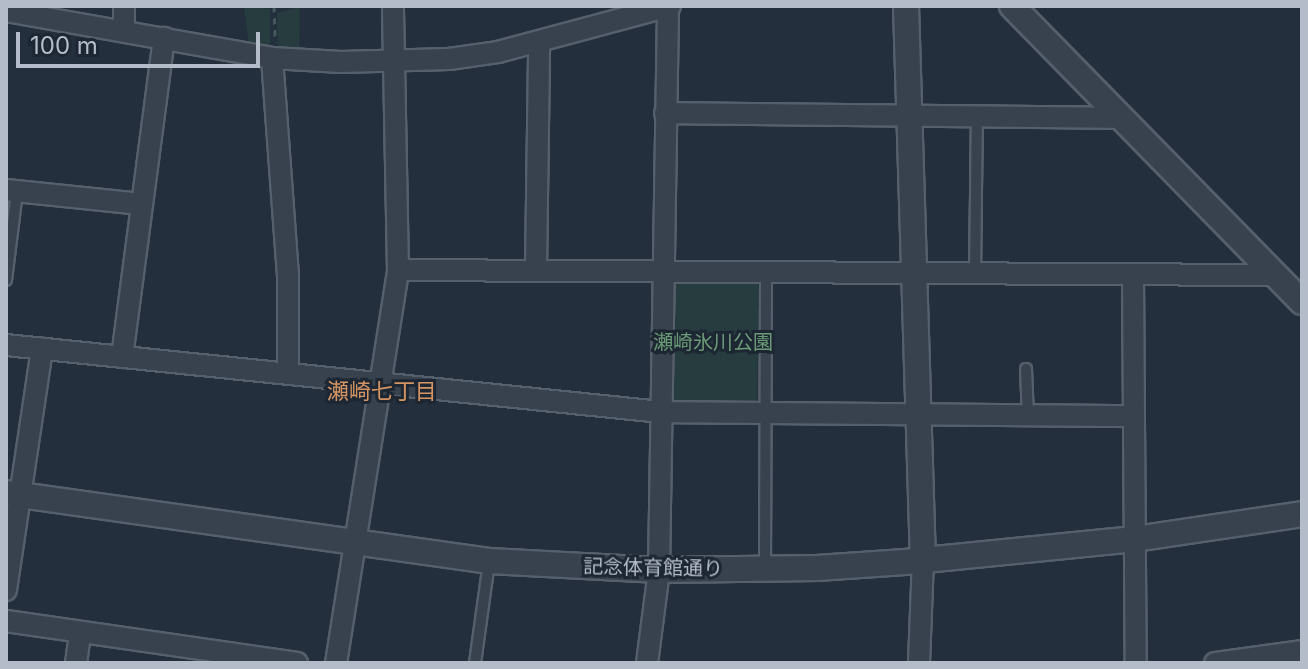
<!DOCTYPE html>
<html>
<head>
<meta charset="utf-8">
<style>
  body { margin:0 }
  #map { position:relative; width:1308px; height:669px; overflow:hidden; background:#242f3e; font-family:Inter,"Noto Sans JP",sans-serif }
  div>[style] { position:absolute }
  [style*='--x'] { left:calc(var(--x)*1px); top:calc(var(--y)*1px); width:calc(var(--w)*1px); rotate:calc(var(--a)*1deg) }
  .green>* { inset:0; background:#263c3f; transform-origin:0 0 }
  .path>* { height:3px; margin-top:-1.5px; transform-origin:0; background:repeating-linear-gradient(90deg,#44595c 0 6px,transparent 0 12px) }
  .roads { filter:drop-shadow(2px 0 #565f6c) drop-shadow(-2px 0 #565f6c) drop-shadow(0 2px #565f6c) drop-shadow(0 -2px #565f6c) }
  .service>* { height:10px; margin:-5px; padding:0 5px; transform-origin:5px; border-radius:5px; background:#38414e }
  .minor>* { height:20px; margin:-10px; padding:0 10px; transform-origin:10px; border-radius:10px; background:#38414e }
  .tertiary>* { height:24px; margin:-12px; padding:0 12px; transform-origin:12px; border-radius:12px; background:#38414e }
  span { translate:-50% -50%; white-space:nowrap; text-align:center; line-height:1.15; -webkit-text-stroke:6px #1d2633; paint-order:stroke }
  .park-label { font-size:20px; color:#6b9a76 }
  .street-label { font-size:20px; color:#b4bcc9 }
  .neighbourhood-label { font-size:22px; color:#d59563 }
  .frame { position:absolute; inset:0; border:8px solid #b4bcc9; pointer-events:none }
  .scale { position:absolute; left:16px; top:32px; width:244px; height:36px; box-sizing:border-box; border:4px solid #b4bcc9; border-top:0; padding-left:10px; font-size:24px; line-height:28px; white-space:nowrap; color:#b4bcc9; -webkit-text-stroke:6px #1d2633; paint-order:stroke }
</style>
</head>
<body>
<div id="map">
  <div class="green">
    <div style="clip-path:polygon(244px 6px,270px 9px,270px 48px,249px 45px)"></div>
    <div style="clip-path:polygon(300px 7px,299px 50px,278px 49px,277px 13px)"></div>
    <div style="left:669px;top:282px;width:90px;height:119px;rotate:1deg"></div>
  </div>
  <div class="path">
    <div style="--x:274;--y:6;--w:36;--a:88"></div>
  </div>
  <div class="roads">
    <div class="service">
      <div style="--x:975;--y:274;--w:159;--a:-89.3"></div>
      <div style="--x:6;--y:280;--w:89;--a:-82.9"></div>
      <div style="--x:1026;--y:369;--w:47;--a:87.6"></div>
      <div style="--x:765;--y:568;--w:295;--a:-89.8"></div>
      <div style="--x:475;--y:663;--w:102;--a:-82.1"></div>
    </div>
    <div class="minor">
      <div style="--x:6;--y:11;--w:270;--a:10"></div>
      <div style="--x:272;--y:58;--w:69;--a:3.3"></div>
      <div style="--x:341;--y:62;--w:108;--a:-1.6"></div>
      <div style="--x:449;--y:59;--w:49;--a:-8.1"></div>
      <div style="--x:498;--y:52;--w:178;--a:-15"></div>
      <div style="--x:124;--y:31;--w:25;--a:-90"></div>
      <div style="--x:272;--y:58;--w:217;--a:85.8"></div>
      <div style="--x:288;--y:274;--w:99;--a:90"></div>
      <div style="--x:665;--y:113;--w:458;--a:0.6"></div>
      <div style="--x:6;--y:190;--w:136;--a:5.9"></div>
      <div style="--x:398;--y:270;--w:878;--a:0.33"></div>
      <div style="--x:536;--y:270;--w:227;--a:-89.2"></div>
      <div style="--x:1133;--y:276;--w:387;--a:89.6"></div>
      <div style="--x:6;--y:345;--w:658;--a:5.84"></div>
      <div style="--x:661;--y:412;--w:472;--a:0.5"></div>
      <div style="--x:122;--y:357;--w:322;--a:-82.5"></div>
      <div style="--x:6;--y:590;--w:244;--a:-81.5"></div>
      <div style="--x:6;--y:621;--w:294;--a:8.2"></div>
      <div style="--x:76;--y:663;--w:30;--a:-82"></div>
      <div style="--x:336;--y:663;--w:398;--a:-81"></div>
      <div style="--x:398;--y:270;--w:264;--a:-91.1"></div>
      <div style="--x:647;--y:663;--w:94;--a:-82.6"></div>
      <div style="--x:659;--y:570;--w:563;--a:-89.08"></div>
      <div style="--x:919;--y:663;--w:102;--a:-87.8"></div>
      <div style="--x:1215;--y:663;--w:88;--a:-7.9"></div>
    </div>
    <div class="tertiary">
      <div style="--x:906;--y:6;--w:555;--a:88.25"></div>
      <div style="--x:1012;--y:6;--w:414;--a:45.6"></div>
      <div style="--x:6;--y:493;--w:488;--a:8"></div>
      <div style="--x:489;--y:561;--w:170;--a:3"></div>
      <div style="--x:659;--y:570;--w:158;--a:-0.7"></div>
      <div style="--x:817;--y:568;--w:88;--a:-3.9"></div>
      <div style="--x:905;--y:562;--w:231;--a:-5.7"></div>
      <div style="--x:1135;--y:539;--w:169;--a:-8.5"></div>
    </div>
  </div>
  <div class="park-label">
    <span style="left:713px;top:342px">瀬崎氷川公園</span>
  </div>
  <div class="street-label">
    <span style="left:653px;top:568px;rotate:1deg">記念体育館通り</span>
  </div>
  <div class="neighbourhood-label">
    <span style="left:382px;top:392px">瀬崎七丁目</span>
  </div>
  <div class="frame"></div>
  <div class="scale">100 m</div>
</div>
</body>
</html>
